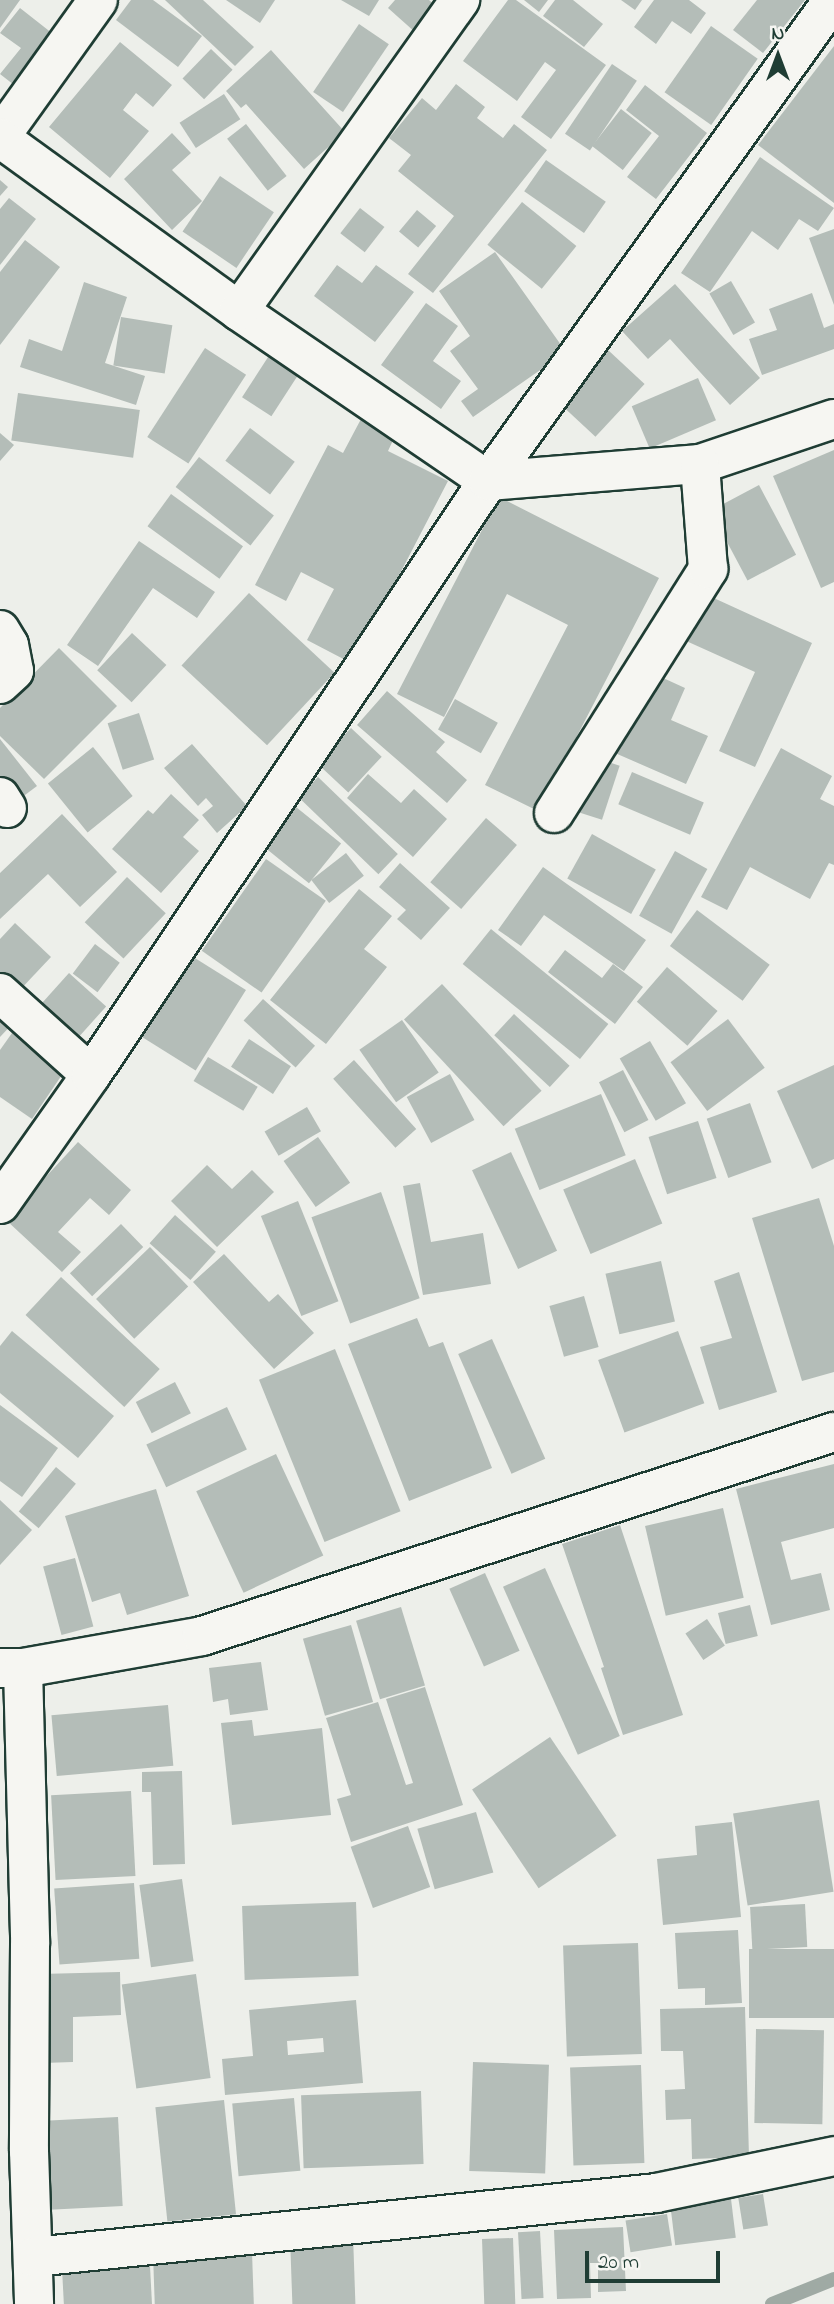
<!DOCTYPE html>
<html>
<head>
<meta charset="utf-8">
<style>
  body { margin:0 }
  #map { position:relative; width:834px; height:2304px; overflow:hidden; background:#edefea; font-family:"Indie Flower",sans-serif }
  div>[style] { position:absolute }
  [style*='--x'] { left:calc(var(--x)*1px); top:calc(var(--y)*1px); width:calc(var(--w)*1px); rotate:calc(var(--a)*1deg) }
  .stream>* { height:14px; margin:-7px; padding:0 7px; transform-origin:7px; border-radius:7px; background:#9faaa4 }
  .building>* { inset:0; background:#b4bdb8; transform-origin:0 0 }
  .roads { filter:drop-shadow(2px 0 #1f3d34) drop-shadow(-2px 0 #1f3d34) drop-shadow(0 2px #1f3d34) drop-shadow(0 -2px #1f3d34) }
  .minor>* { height:38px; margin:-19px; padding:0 19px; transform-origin:19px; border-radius:19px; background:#f6f6f2 }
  span { translate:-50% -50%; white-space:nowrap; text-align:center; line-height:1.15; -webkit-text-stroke:6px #f6f6f2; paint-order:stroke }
  .north { position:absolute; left:743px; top:21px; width:70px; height:70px; -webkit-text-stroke:5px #f6f6f2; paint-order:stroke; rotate:0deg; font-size:19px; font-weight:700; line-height:28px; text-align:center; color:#1f3d34 }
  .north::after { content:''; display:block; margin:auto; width:24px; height:32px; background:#1f3d34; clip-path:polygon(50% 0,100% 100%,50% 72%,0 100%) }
  .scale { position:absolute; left:585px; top:2251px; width:135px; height:32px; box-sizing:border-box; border:4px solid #1f3d34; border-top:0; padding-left:9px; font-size:21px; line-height:24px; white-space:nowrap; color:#1f3d34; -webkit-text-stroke:5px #f6f6f2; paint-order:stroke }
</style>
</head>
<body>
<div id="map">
  <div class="stream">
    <div style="--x:772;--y:2304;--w:67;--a:-22"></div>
  </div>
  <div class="building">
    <div style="clip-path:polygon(0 0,20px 0,0 28px)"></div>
    <div style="clip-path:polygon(131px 0,153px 0,202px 36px,178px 67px,116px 20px)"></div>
    <div style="clip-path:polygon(165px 0,203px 0,254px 47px,235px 66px)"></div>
    <div style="clip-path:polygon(226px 0,275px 0,260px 23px)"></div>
    <div style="clip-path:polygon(341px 0,379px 0,369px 16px)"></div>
    <div style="clip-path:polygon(395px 0,429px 0,438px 8px,416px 33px,388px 8px)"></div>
    <div style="clip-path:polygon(508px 0,516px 0,606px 65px,551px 139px,521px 117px,556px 70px,545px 62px,517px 101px,463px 61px)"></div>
    <div style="clip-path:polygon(524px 0,548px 0,539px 12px)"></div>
    <div style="clip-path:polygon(555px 0,573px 0,603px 24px,584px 47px,543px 16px)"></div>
    <div style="clip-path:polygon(621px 0,642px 0,635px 10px)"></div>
    <div style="clip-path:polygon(654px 0,689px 0,706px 13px,691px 34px,672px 21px,656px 44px,634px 27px)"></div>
    <div style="clip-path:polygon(757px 0,805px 0,763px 53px,733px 30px)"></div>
    <div style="clip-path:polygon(20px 8px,62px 41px,23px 92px,0 74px,21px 48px,0 33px)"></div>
    <div style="left:359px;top:24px;width:36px;height:82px;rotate:34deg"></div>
    <div style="left:711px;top:26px;width:57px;height:81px;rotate:35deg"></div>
    <div style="clip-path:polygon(120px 42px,172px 85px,153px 107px,136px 93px,123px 110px,149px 131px,110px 178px,49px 127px)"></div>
    <div style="clip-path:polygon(834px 46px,834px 203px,758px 145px)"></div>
    <div style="left:211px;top:49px;width:30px;height:41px;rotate:44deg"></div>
    <div style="clip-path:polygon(271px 50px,345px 132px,304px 169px,246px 104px,241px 108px,226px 91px)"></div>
    <div style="left:612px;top:64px;width:30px;height:84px;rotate:34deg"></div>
    <div style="clip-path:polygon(456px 84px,485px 107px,477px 118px,503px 138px,514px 124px,547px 150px,433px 293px,408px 274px,454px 216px,398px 171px,411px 155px,389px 138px,422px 98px,436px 110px)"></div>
    <div style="clip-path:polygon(645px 85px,707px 133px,656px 199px,627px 177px,659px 136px,626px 110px)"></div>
    <div style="left:224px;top:94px;width:30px;height:53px;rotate:57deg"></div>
    <div style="left:621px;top:109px;width:39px;height:47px;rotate:38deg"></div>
    <div style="left:246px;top:124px;width:66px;height:24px;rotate:52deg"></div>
    <div style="clip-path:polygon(172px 133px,191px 153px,172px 170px,202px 201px,172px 230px,124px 179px)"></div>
    <div style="clip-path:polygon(760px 157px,834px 208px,818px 231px,799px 219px,778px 250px,752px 231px,710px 292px,681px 273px)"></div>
    <div style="left:546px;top:160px;width:73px;height:38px;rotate:35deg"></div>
    <div style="left:220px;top:176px;width:65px;height:67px;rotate:34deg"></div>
    <div style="clip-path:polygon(0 180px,8px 187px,0 196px)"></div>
    <div style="clip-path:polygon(9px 198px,36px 219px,0 265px,0 209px)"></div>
    <div style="left:522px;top:202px;width:70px;height:55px;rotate:39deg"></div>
    <div style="left:360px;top:208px;width:31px;height:32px;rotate:38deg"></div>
    <div style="left:417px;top:210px;width:25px;height:28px;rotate:40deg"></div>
    <div style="clip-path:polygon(834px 229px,834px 305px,809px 238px)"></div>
    <div style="clip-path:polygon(25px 240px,60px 267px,0 345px,0 272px)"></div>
    <div style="clip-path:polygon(495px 252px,566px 352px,473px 417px,461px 401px,478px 389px,450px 351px,470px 336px,439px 291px)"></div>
    <div style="clip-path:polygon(337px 265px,362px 283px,376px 265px,414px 292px,375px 342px,314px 296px)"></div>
    <div style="left:731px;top:281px;width:48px;height:25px;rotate:60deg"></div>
    <div style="clip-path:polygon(84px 282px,127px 297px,105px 363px,145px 376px,136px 405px,20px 367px,29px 339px,62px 351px)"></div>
    <div style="clip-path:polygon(675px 284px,760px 378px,730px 405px,670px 339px,648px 359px,622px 331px)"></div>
    <div style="clip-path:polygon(812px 293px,824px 328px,834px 324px,834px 349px,762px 375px,749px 339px,777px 330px,769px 309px)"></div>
    <div style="clip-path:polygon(426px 303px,458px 326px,433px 361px,461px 381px,441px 409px,381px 365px)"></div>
    <div style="left:121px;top:317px;width:52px;height:49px;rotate:9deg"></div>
    <div style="left:205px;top:348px;width:49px;height:106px;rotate:33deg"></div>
    <div style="left:608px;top:350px;width:50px;height:72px;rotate:43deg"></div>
    <div style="left:272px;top:351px;width:35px;height:55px;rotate:33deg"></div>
    <div style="left:698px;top:378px;width:46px;height:72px;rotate:67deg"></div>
    <div style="left:18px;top:393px;width:123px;height:48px;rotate:8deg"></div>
    <div style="clip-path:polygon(361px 419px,395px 436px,388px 451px,448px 481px,353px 664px,307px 640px,334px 589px,301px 572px,286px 601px,255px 585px,328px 445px,343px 453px)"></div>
    <div style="left:250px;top:428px;width:56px;height:41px;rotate:37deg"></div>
    <div style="clip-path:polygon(0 433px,14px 445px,0 461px)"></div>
    <div style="clip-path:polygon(834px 450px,834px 582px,821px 588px,773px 476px)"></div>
    <div style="left:199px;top:457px;width:95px;height:38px;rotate:38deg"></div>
    <div style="left:759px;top:485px;width:79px;height:55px;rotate:62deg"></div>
    <div style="left:171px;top:494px;width:89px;height:40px;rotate:36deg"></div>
    <div style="clip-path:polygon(499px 497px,659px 578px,538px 811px,485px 785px,568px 625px,507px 594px,444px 717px,397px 694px)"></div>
    <div style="clip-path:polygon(139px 541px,215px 592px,197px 618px,153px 588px,98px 666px,67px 645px)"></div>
    <div style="left:249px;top:593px;width:117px;height:99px;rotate:43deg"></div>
    <div style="clip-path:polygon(705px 594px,812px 643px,755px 767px,719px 751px,755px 672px,684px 640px)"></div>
    <div style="left:132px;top:633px;width:47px;height:51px;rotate:43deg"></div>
    <div style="clip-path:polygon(59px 648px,117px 706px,44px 779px,0 736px,0 708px)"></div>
    <div style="clip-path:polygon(650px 672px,685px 688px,671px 720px,708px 736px,686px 784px,615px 753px)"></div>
    <div style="clip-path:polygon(387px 691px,445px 742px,436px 752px,467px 780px,447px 803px,357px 725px)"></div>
    <div style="left:455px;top:699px;width:49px;height:35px;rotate:29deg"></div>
    <div style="left:139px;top:713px;width:49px;height:33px;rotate:72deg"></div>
    <div style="left:351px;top:728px;width:42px;height:49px;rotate:43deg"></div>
    <div style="clip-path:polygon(0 739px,37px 786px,13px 804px,0 787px)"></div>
    <div style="clip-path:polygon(192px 744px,247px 806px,217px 833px,202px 815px,213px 806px,206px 798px,198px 806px,164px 768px)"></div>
    <div style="left:93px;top:747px;width:63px;height:58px;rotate:51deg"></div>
    <div style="clip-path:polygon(781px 748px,832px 776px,820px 799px,834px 806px,834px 865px,829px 863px,810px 899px,750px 867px,727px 910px,701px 897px)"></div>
    <div style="left:593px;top:757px;width:28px;height:57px;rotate:18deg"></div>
    <div style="left:632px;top:772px;width:78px;height:35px;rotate:23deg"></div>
    <div style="clip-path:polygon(368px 774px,401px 803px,414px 789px,447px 819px,413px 857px,347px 798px)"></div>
    <div style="left:318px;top:777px;width:111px;height:28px;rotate:44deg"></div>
    <div style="clip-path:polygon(171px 794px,199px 820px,183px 837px,199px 851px,161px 893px,112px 849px,148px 810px,153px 814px)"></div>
    <div style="left:296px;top:807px;width:58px;height:51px;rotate:39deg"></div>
    <div style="clip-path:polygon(62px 814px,117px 872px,80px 907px,48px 874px,0 919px,0 873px)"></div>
    <div style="left:486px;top:818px;width:41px;height:85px;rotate:41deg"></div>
    <div style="left:592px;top:834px;width:73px;height:51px;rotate:29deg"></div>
    <div style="left:675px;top:851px;width:37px;height:74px;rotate:29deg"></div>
    <div style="left:346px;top:853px;width:29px;height:44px;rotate:52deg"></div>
    <div style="left:266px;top:859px;width:73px;height:112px;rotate:35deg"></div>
    <div style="clip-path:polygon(400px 863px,450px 908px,421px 940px,397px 919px,406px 910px,379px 887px)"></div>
    <div style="clip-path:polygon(543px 867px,646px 940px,624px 971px,544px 915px,521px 946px,498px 930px)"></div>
    <div style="left:127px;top:877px;width:53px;height:62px;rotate:43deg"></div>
    <div style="clip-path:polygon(359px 889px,392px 916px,364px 949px,387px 967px,326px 1044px,270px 1000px)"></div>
    <div style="left:697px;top:910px;width:91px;height:45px;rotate:37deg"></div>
    <div style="clip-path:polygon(15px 923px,51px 957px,18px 992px,0 976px,0 939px)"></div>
    <div style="left:491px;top:929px;width:151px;height:45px;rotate:39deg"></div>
    <div style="left:95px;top:944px;width:31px;height:37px;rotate:37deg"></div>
    <div style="clip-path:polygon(565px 950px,602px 978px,613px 964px,643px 987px,615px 1024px,548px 972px)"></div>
    <div style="left:190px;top:955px;width:66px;height:95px;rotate:32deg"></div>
    <div style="left:667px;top:967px;width:67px;height:46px;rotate:41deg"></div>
    <div style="left:69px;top:973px;width:50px;height:47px;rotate:42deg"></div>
    <div style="left:442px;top:984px;width:146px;height:52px;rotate:47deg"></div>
    <div style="left:263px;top:999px;width:70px;height:29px;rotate:42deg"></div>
    <div style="clip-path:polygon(0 1006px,15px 1021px,0 1037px)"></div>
    <div style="left:514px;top:1014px;width:76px;height:29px;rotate:43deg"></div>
    <div style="left:728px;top:1019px;width:61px;height:72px;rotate:53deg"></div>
    <div style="left:402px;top:1020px;width:64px;height:52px;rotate:55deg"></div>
    <div style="clip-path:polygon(17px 1026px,70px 1063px,32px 1119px,0 1097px,0 1050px)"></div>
    <div style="left:249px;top:1039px;width:50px;height:33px;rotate:33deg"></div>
    <div style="left:650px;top:1041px;width:72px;height:35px;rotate:60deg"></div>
    <div style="left:208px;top:1057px;width:58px;height:28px;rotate:31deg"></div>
    <div style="left:354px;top:1060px;width:93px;height:28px;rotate:48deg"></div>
    <div style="clip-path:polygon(834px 1065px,834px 1159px,812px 1169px,777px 1091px)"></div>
    <div style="left:623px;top:1070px;width:56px;height:27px;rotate:63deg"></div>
    <div style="left:450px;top:1074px;width:52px;height:49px;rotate:62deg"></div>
    <div style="left:601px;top:1094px;width:66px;height:93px;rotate:68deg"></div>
    <div style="left:750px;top:1103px;width:63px;height:46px;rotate:70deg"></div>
    <div style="left:307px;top:1107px;width:28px;height:49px;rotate:60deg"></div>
    <div style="left:698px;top:1121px;width:60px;height:52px;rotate:72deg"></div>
    <div style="left:318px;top:1137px;width:56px;height:42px;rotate:55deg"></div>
    <div style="clip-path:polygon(78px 1142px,131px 1190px,109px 1215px,90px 1198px,58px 1232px,81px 1252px,62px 1272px,6px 1220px)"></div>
    <div style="left:511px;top:1152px;width:109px;height:43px;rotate:65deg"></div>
    <div style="left:635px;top:1159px;width:70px;height:78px;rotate:67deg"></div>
    <div style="clip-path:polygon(207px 1165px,232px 1189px,252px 1170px,274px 1192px,217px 1247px,171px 1201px)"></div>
    <div style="clip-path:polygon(420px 1183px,431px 1242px,483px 1233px,491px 1284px,423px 1295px,403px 1186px)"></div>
    <div style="left:381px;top:1192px;width:113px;height:74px;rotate:70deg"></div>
    <div style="clip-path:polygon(819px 1198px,834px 1246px,834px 1372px,802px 1381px,752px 1218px)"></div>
    <div style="left:298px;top:1201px;width:108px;height:40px;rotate:68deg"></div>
    <div style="left:175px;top:1215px;width:55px;height:38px;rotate:42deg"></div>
    <div style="left:121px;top:1224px;width:32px;height:71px;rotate:46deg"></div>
    <div style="left:150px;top:1247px;width:55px;height:75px;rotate:46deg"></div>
    <div style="clip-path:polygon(224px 1254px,269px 1302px,278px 1294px,314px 1333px,274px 1369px,193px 1282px)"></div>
    <div style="left:661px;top:1261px;width:62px;height:57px;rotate:77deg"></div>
    <div style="clip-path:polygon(739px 1272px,777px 1392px,719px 1410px,700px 1347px,732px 1338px,714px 1281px)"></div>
    <div style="left:61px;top:1277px;width:135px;height:52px;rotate:43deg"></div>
    <div style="left:584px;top:1296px;width:53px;height:36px;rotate:74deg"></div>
    <div style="clip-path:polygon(417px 1318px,429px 1347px,443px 1342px,492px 1468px,409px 1501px,348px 1344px)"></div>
    <div style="clip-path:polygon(12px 1331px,114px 1416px,78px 1458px,0 1393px,0 1346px)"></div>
    <div style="left:678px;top:1331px;width:77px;height:85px;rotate:70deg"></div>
    <div style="left:492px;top:1339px;width:131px;height:37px;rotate:66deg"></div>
    <div style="left:335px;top:1349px;width:175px;height:82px;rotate:68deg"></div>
    <div style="left:175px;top:1382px;width:35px;height:44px;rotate:63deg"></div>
    <div style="clip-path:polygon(0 1405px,58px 1448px,22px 1497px,0 1481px)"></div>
    <div style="left:227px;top:1407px;width:47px;height:89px;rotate:65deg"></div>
    <div style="left:276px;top:1454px;width:112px;height:88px;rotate:65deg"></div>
    <div style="clip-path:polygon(834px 1464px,834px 1528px,781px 1542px,791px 1580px,821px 1573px,830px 1610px,771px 1625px,736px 1489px)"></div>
    <div style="left:56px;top:1467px;width:26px;height:58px;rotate:40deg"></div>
    <div style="clip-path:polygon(156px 1489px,189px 1596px,127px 1615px,120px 1593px,92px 1602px,65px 1516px)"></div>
    <div style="clip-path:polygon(0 1500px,32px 1530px,0 1565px)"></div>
    <div style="left:723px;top:1508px;width:92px;height:80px;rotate:77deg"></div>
    <div style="clip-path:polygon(620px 1525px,683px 1715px,623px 1735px,601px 1668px,604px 1667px,562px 1544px)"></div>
    <div style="left:75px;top:1558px;width:71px;height:33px;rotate:75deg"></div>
    <div style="left:545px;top:1568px;width:184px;height:46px;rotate:66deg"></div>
    <div style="left:485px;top:1573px;width:85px;height:39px;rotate:66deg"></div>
    <div style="left:750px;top:1605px;width:32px;height:33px;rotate:76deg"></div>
    <div style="left:401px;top:1607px;width:82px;height:47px;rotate:73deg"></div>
    <div style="left:707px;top:1619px;width:32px;height:26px;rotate:56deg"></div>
    <div style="left:351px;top:1625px;width:80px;height:50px;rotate:74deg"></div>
    <div style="clip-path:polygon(261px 1662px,268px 1710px,230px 1715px,228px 1699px,213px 1702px,209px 1668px)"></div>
    <div style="clip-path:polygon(425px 1687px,463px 1805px,351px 1842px,337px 1799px,351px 1795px,326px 1718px,378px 1702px,406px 1785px,413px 1783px,386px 1699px)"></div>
    <div style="left:168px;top:1705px;width:61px;height:117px;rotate:85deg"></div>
    <div style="clip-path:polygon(252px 1720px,254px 1736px,322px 1728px,331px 1815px,232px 1825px,221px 1723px)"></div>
    <div style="left:550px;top:1737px;width:119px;height:94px;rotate:56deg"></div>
    <div style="clip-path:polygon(182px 1771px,185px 1864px,153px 1865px,151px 1792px,142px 1792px,142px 1772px)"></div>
    <div style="left:131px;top:1791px;width:85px;height:80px;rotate:87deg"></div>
    <div style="left:819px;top:1800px;width:93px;height:87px;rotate:81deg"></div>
    <div style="left:476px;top:1812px;width:63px;height:61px;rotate:74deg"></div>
    <div style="clip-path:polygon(732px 1822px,741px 1917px,663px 1925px,657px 1859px,697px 1855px,695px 1826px)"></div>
    <div style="left:408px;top:1826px;width:65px;height:61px;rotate:70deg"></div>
    <div style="left:182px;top:1879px;width:83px;height:43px;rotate:82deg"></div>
    <div style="left:134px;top:1883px;width:76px;height:80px;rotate:86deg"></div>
    <div style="left:356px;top:1902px;width:74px;height:114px;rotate:88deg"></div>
    <div style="left:805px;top:1904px;width:43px;height:55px;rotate:87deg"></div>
    <div style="clip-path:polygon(738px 1930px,742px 2003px,705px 2005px,705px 1988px,678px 1989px,675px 1933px)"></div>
    <div style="left:638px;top:1943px;width:111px;height:75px;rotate:88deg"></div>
    <div style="left:834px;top:1949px;width:69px;height:85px;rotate:90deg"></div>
    <div style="clip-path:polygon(120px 1972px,121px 2015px,73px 2017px,73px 2062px,43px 2063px,40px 1974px)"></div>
    <div style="left:196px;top:1974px;width:105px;height:75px;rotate:82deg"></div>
    <div style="clip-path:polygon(evenodd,356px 2000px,363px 2083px,225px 2095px,222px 2059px,253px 2056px,249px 2010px,356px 2000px,323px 2038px,324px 2052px,288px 2055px,287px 2041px,323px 2038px)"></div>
    <div style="clip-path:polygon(745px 2007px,749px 2157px,692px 2159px,691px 2119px,666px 2120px,665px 2090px,685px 2089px,683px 2051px,661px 2051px,660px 2009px)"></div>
    <div style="left:756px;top:2029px;width:68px;height:94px;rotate:1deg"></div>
    <div style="left:473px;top:2062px;width:76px;height:109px;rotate:2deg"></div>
    <div style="left:641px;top:2065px;width:98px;height:71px;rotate:88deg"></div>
    <div style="left:421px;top:2091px;width:73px;height:120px;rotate:88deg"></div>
    <div style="left:294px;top:2098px;width:73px;height:62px;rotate:85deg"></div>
    <div style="left:224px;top:2100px;width:115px;height:69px;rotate:84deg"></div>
    <div style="left:118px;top:2117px;width:89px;height:78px;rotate:87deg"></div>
    <div style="left:763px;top:2194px;width:32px;height:25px;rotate:81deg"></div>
    <div style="left:731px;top:2199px;width:39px;height:61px;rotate:83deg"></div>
    <div style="left:667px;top:2214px;width:32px;height:42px;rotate:81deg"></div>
    <div style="clip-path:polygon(623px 2227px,626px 2291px,598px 2292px,598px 2263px,590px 2263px,591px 2298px,557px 2299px,554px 2230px)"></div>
    <div style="left:540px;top:2231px;width:67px;height:22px;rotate:87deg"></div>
    <div style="left:353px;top:2235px;width:69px;height:63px;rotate:88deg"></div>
    <div style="left:513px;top:2238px;width:66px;height:31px;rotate:88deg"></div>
    <div style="left:252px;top:2252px;width:52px;height:99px;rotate:88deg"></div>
    <div style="left:150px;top:2266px;width:38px;height:88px;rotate:87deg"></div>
  </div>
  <div class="roads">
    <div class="minor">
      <div style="--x:0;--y:137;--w:168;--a:-54.4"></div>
      <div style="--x:0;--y:138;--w:295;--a:35.9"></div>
      <div style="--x:239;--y:311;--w:301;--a:34.3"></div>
      <div style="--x:488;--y:481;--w:213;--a:-4.6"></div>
      <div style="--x:700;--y:464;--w:141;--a:-18.6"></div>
      <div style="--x:239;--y:311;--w:382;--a:-54.6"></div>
      <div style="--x:0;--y:630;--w:17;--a:59"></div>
      <div style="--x:9;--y:645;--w:26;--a:79"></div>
      <div style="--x:14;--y:671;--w:19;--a:137"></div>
      <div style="--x:0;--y:797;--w:13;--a:58"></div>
      <div style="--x:554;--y:813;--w:289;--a:-57.7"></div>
      <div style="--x:708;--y:569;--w:105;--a:-94.4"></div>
      <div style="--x:0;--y:993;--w:122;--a:42"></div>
      <div style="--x:0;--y:1204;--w:158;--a:-54.8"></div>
      <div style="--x:91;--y:1075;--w:714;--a:-56.24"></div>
      <div style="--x:488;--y:481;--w:592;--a:-54.35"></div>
      <div style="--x:0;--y:1668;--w:23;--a:0"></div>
      <div style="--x:23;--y:1668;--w:182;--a:-10.1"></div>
      <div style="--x:202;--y:1636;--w:664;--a:-17.89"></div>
      <div style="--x:23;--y:1668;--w:276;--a:88.5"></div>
      <div style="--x:30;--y:1944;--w:207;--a:90.3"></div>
      <div style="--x:29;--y:2151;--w:153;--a:88.1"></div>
      <div style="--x:34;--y:2257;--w:625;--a:-5.87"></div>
      <div style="--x:656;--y:2193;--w:182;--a:-11.7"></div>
    </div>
  </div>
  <div class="north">N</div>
  <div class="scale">20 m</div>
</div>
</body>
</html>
